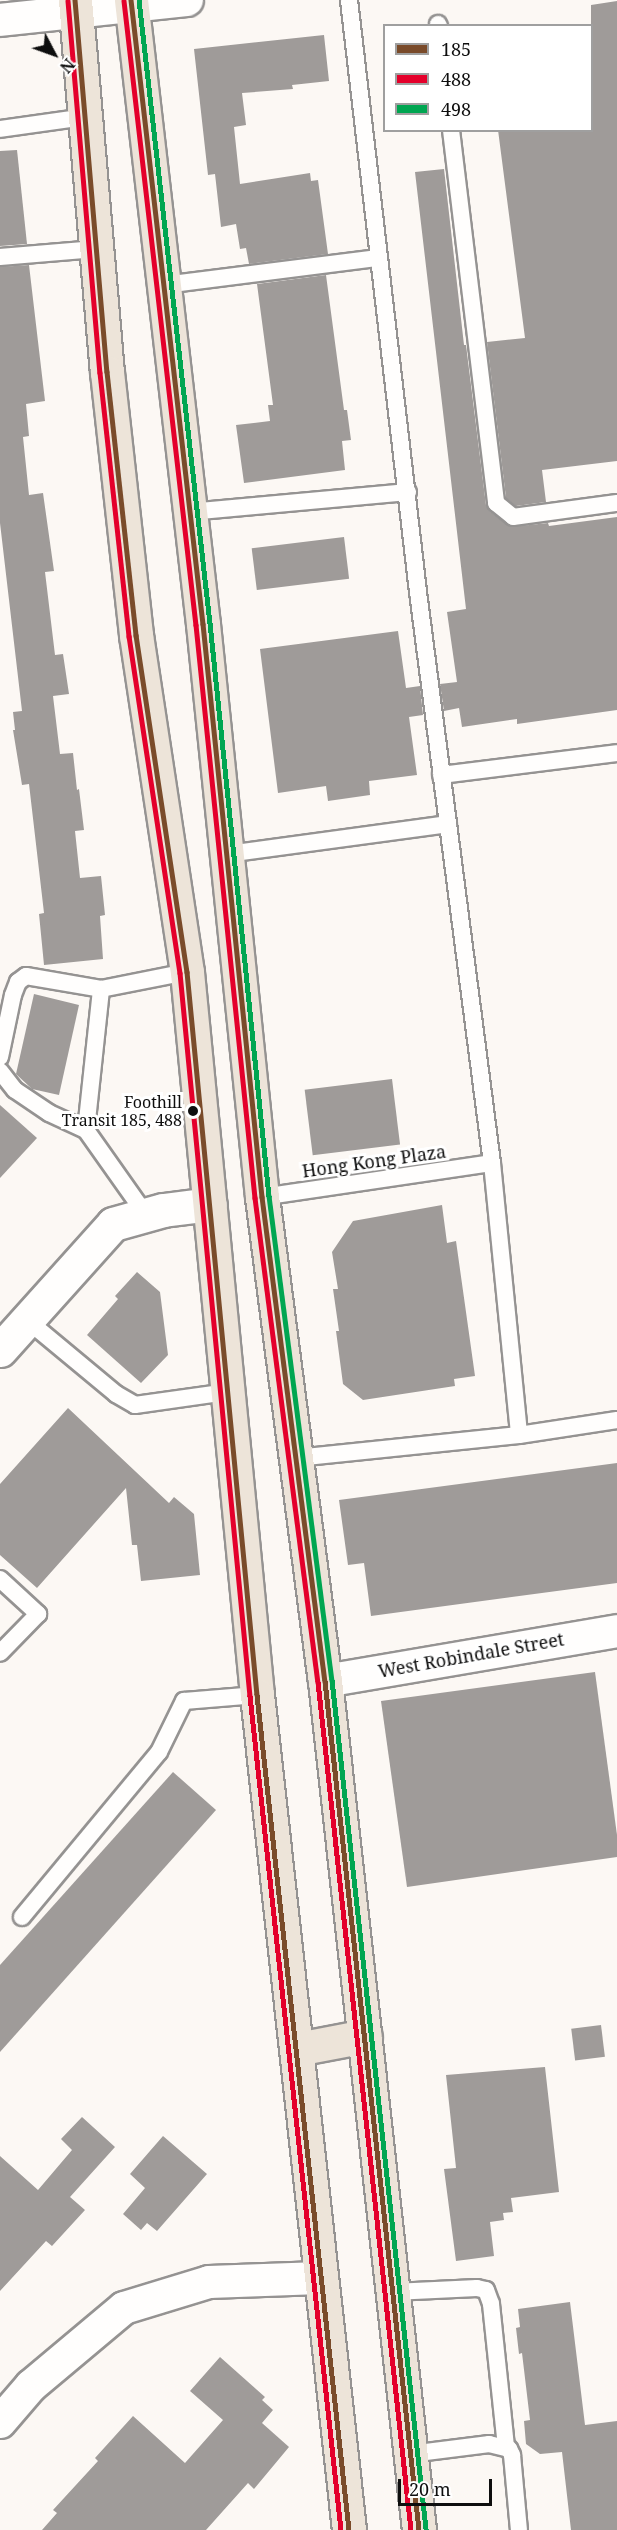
<!DOCTYPE html>
<html>
<head>
<meta charset="utf-8">
<style>
  body { margin:0 }
  #map { position:relative; width:617px; height:2530px; overflow:hidden; background:#fcf8f4; font-family:"Noto Serif",serif }
  div>[style] { position:absolute }
  [style*='--x'] { left:calc(var(--x)*1px); top:calc(var(--y)*1px); width:calc(var(--w)*1px); rotate:calc(var(--a)*1deg) }
  .building>* { inset:0; background:#9f9b99; transform-origin:0 0 }
  .roads { filter:drop-shadow(2px 0 #959392) drop-shadow(-2px 0 #959392) drop-shadow(0 2px #959392) drop-shadow(0 -2px #959392) }
  .service>* { height:16px; margin:-8px; padding:0 8px; transform-origin:8px; border-radius:8px; background:#fffefd }
  .minor>* { height:32px; margin:-16px; padding:0 16px; transform-origin:16px; border-radius:16px; background:#fffefd }
  .tertiary>* { height:33px; margin:-16.5px; padding:0 16.5px; transform-origin:16.5px; border-radius:16.5px; background:#fffefd }
  .primary>* { height:33px; margin:-16.5px; padding:0 16.5px; transform-origin:16.5px; border-radius:16.5px; background:#ede4d9 }
  .bus-1>* { height:4.5px; margin:-2.25px; padding:0 2.25px; transform-origin:2.25px; border-radius:2.25px; background:#7a4b2a }
  .bus-2>* { height:4.5px; margin:-2.25px; padding:0 2.25px; transform-origin:2.25px; border-radius:2.25px; background:#e4002b }
  .bus-3>* { height:4.5px; margin:-2.25px; padding:0 2.25px; transform-origin:2.25px; border-radius:2.25px; background:#00a651 }
  .dots>* { width:16px; height:16px; translate:-50% -50%; box-sizing:border-box; border:3px solid #fff; border-radius:50% }
  span { translate:-50% -50%; white-space:nowrap; text-align:center; line-height:1.15; -webkit-text-stroke:6px #fff; paint-order:stroke }
  .bus-label { font-size:16px; color:#0e0e0e }
  .right { translate:-100% -50%; text-align:right }
  .street-label { font-size:18px; color:#0e0e0e }
  .legend { position:absolute; left:383px; top:24px; width:210px; height:108px; box-sizing:border-box; background:#fff; border:2px solid #9f9f9f; margin:0; padding:8px 10px; list-style:none; font-size:18px; color:#0e0e0e }
  .legend li { display:flex; align-items:center; gap:12px; height:30px }
  .legend b { width:30px; border:2px solid #9f9f9f }
  .north { position:absolute; left:24px; top:24px; width:60px; height:60px; -webkit-text-stroke:4px #fff; paint-order:stroke; rotate:131deg; font-size:16px; font-weight:700; line-height:24px; text-align:center; color:#0e0e0e }
  .north::after { content:''; display:block; margin:auto; width:21px; height:27px; background:#0e0e0e; clip-path:polygon(50% 0,100% 100%,50% 72%,0 100%) }
  .scale { position:absolute; left:398px; top:2479px; width:94px; height:27px; box-sizing:border-box; border:3px solid #0e0e0e; border-top:0; padding-left:8px; font-size:18px; line-height:21px; white-space:nowrap; color:#0e0e0e; -webkit-text-stroke:4px #fff; paint-order:stroke }
</style>
</head>
<body>
<div id="map">
  <div class="building">
    <div style="clip-path:polygon(617px 1px,617px 461px,542px 470px,546px 502px,516px 506px,506px 498px,487px 342px,525px 338px,498px 130px,591px 130px,591px 5px)"></div>
    <div style="clip-path:polygon(324px 35px,329px 81px,292px 85px,293px 89px,242px 93px,246px 125px,234px 127px,240px 184px,310px 173px,311px 181px,318px 180px,328px 254px,249px 264px,246px 248px,240px 249px,236px 224px,221px 227px,215px 174px,208px 175px,194px 49px)"></div>
    <div style="clip-path:polygon(17px 150px,27px 244px,0 246px,0 151px)"></div>
    <div style="clip-path:polygon(444px 169px,464px 345px,466px 345px,486px 505px,489px 511px,511px 527px,548px 523px,549px 526px,617px 517px,617px 710px,517px 724px,517px 719px,462px 727px,459px 708px,444px 711px,440px 684px,457px 682px,447px 612px,466px 609px,415px 172px)"></div>
    <div style="clip-path:polygon(29px 265px,45px 401px,26px 404px,29px 436px,23px 437px,29px 495px,43px 493px,54px 571px,45px 572px,55px 655px,63px 654px,69px 694px,53px 696px,60px 754px,73px 753px,77px 790px,79px 789px,84px 830px,75px 831px,80px 878px,101px 876px,105px 915px,100px 916px,103px 959px,44px 965px,39px 914px,44px 913px,29px 784px,22px 785px,13px 730px,15px 730px,13px 712px,22px 711px,0 523px,0 267px)"></div>
    <div style="clip-path:polygon(326px 275px,344px 410px,347px 410px,351px 440px,342px 441px,345px 470px,244px 483px,236px 425px,270px 421px,268px 405px,273px 405px,257px 284px)"></div>
    <div style="left:344px;top:537px;width:42px;height:93px;rotate:83deg"></div>
    <div style="clip-path:polygon(398px 631px,406px 688px,420px 686px,423px 715px,409px 717px,417px 775px,369px 781px,370px 795px,328px 801px,326px 786px,278px 793px,260px 649px)"></div>
    <div style="clip-path:polygon(34px 994px,79px 1005px,59px 1095px,32px 1089px,16px 1074px)"></div>
    <div style="left:392px;top:1079px;width:66px;height:88px;rotate:83deg"></div>
    <div style="clip-path:polygon(0 1105px,37px 1138px,0 1178px)"></div>
    <div style="clip-path:polygon(442px 1205px,447px 1243px,456px 1241px,475px 1376px,454px 1379px,455px 1386px,363px 1400px,343px 1384px,336px 1331px,339px 1331px,333px 1289px,338px 1289px,332px 1252px,353px 1221px)"></div>
    <div style="clip-path:polygon(137px 1272px,160px 1292px,168px 1355px,141px 1383px,87px 1335px,118px 1299px,115px 1296px)"></div>
    <div style="clip-path:polygon(68px 1408px,169px 1503px,174px 1497px,194px 1514px,200px 1575px,141px 1581px,137px 1545px,132px 1545px,126px 1488px,37px 1588px,0 1555px,0 1484px)"></div>
    <div style="clip-path:polygon(617px 1463px,617px 1583px,371px 1616px,364px 1563px,348px 1565px,339px 1500px)"></div>
    <div style="clip-path:polygon(595px 1672px,617px 1835px,617px 1857px,407px 1887px,381px 1701px)"></div>
    <div style="clip-path:polygon(173px 1772px,216px 1810px,0 2052px,0 1965px)"></div>
    <div style="left:601px;top:2025px;width:32px;height:30px;rotate:83deg"></div>
    <div style="clip-path:polygon(545px 2067px,559px 2192px,511px 2198px,513px 2212px,503px 2213px,504px 2220px,490px 2222px,494px 2256px,456px 2261px,444px 2169px,456px 2168px,446px 2075px)"></div>
    <div style="clip-path:polygon(82px 2117px,115px 2147px,70px 2197px,85px 2210px,52px 2246px,46px 2241px,0 2291px,0 2156px,38px 2190px,72px 2150px,61px 2139px)"></div>
    <div style="clip-path:polygon(163px 2136px,207px 2174px,157px 2231px,147px 2223px,141px 2230px,123px 2214px,145px 2188px,130px 2174px)"></div>
    <div style="clip-path:polygon(570px 2302px,585px 2425px,617px 2421px,617px 2530px,571px 2530px,562px 2452px,540px 2454px,526px 2444px,524px 2421px,530px 2420px,522px 2353px,519px 2354px,516px 2328px,520px 2327px,518px 2309px)"></div>
    <div style="clip-path:polygon(220px 2357px,265px 2397px,262px 2400px,273px 2410px,262px 2423px,289px 2447px,254px 2489px,248px 2483px,206px 2530px,42px 2530px,57px 2513px,53px 2510px,98px 2461px,95px 2458px,133px 2416px,185px 2463px,223px 2420px,190px 2391px)"></div>
  </div>
  <div class="roads">
    <div class="service">
      <div style="--x:349;--y:0;--w:596;--a:83.35"></div>
      <div style="--x:418;--y:592;--w:576;--a:82.62"></div>
      <div style="--x:492;--y:1163;--w:273;--a:84.3"></div>
      <div style="--x:438;--y:24;--w:2;--a:63"></div>
      <div style="--x:0;--y:129;--w:86;--a:-8"></div>
      <div style="--x:451;--y:130;--w:376;--a:83.1"></div>
      <div style="--x:496;--y:503;--w:22;--a:39"></div>
      <div style="--x:513;--y:517;--w:105;--a:-7.7"></div>
      <div style="--x:0;--y:257;--w:96;--a:-4.8"></div>
      <div style="--x:164;--y:285;--w:216;--a:-7.2"></div>
      <div style="--x:189;--y:512;--w:220;--a:-5.2"></div>
      <div style="--x:441;--y:775;--w:177;--a:-7.1"></div>
      <div style="--x:227;--y:854;--w:223;--a:-7.7"></div>
      <div style="--x:0;--y:1057;--w:63;--a:-78.2"></div>
      <div style="--x:13;--y:995;--w:14;--a:-69"></div>
      <div style="--x:18;--y:982;--w:10;--a:-37"></div>
      <div style="--x:26;--y:976;--w:76;--a:9.8"></div>
      <div style="--x:0;--y:1071;--w:24;--a:52"></div>
      <div style="--x:15;--y:1090;--w:41;--a:34.1"></div>
      <div style="--x:49;--y:1113;--w:41;--a:24.7"></div>
      <div style="--x:262;--y:1197;--w:232;--a:-8.4"></div>
      <div style="--x:146;--y:1215;--w:104;--a:-125.2"></div>
      <div style="--x:86;--y:1130;--w:142;--a:-83.9"></div>
      <div style="--x:101;--y:989;--w:88;--a:-11.2"></div>
      <div style="--x:27;--y:1320;--w:116;--a:39.7"></div>
      <div style="--x:116;--y:1394;--w:22;--a:30"></div>
      <div style="--x:135;--y:1405;--w:94;--a:-8"></div>
      <div style="--x:296;--y:1458;--w:224;--a:-5.9"></div>
      <div style="--x:519;--y:1435;--w:99;--a:-8.7"></div>
      <div style="--x:0;--y:1579;--w:52;--a:42.6"></div>
      <div style="--x:38;--y:1614;--w:54;--a:134.3"></div>
      <div style="--x:22;--y:1917;--w:214;--a:-50.3"></div>
      <div style="--x:159;--y:1752;--w:57;--a:-63.9"></div>
      <div style="--x:184;--y:1701;--w:73;--a:-4.7"></div>
      <div style="--x:393;--y:2292;--w:84;--a:-2.7"></div>
      <div style="--x:477;--y:2288;--w:9;--a:13"></div>
      <div style="--x:486;--y:2290;--w:15;--a:70"></div>
      <div style="--x:491;--y:2304;--w:144;--a:84"></div>
      <div style="--x:410;--y:2454;--w:80;--a:-7.2"></div>
      <div style="--x:489;--y:2444;--w:21;--a:14"></div>
      <div style="--x:509;--y:2449;--w:7;--a:63"></div>
      <div style="--x:512;--y:2455;--w:75;--a:84.7"></div>
    </div>
    <div class="minor">
      <div style="--x:0;--y:20;--w:188;--a:-6.1"></div>
      <div style="--x:325;--y:1681;--w:296;--a:-9.7"></div>
      <div style="--x:0;--y:2422;--w:48;--a:-49.3"></div>
      <div style="--x:31;--y:2386;--w:121;--a:-40"></div>
      <div style="--x:124;--y:2308;--w:89;--a:-17"></div>
      <div style="--x:209;--y:2282;--w:111;--a:-2.1"></div>
    </div>
    <div class="tertiary">
      <div style="--x:0;--y:1350;--w:169;--a:-48.1"></div>
      <div style="--x:113;--y:1224;--w:52;--a:-15.6"></div>
      <div style="--x:163;--y:1210;--w:47;--a:-7.3"></div>
    </div>
    <div class="primary">
      <div style="--x:75;--y:0;--w:373;--a:85.1"></div>
      <div style="--x:107;--y:372;--w:265;--a:83.7"></div>
      <div style="--x:136;--y:635;--w:341;--a:81.4"></div>
      <div style="--x:187;--y:972;--w:726;--a:84.47"></div>
      <div style="--x:257;--y:1695;--w:840;--a:83.71"></div>
      <div style="--x:131;--y:0;--w:628;--a:83.42"></div>
      <div style="--x:203;--y:624;--w:576;--a:84.12"></div>
      <div style="--x:262;--y:1197;--w:488;--a:82.6"></div>
      <div style="--x:325;--y:1681;--w:854;--a:83.68"></div>
      <div style="--x:297;--y:2049;--w:69;--a:-10.8"></div>
    </div>
  </div>
  <div class="bus-1">
    <div style="--x:75;--y:0;--w:373;--a:85.1"></div>
    <div style="--x:107;--y:372;--w:265;--a:83.7"></div>
    <div style="--x:136;--y:635;--w:341;--a:81.4"></div>
    <div style="--x:187;--y:972;--w:726;--a:84.47"></div>
    <div style="--x:257;--y:1695;--w:840;--a:83.71"></div>
    <div style="--x:131;--y:0;--w:628;--a:83.42"></div>
    <div style="--x:203;--y:624;--w:576;--a:84.12"></div>
    <div style="--x:262;--y:1197;--w:488;--a:82.6"></div>
    <div style="--x:325;--y:1681;--w:854;--a:83.68"></div>
  </div>
  <div class="bus-2">
    <div style="--x:68;--y:1;--w:373;--a:85.1"></div>
    <div style="--x:100;--y:373;--w:265;--a:83.7"></div>
    <div style="--x:129;--y:636;--w:341;--a:81.4"></div>
    <div style="--x:180;--y:973;--w:726;--a:84.47"></div>
    <div style="--x:250;--y:1696;--w:839;--a:83.77"></div>
    <div style="--x:124;--y:1;--w:628;--a:83.42"></div>
    <div style="--x:196;--y:625;--w:576;--a:84.12"></div>
    <div style="--x:255;--y:1198;--w:488;--a:82.6"></div>
    <div style="--x:318;--y:1682;--w:853;--a:83.74"></div>
  </div>
  <div class="bus-3">
    <div style="--x:139;--y:0;--w:627;--a:83.5"></div>
    <div style="--x:210;--y:623;--w:576;--a:84.12"></div>
    <div style="--x:269;--y:1196;--w:488;--a:82.6"></div>
    <div style="--x:332;--y:1680;--w:854;--a:83.68"></div>
  </div>
  <div class="dots">
    <div style="left:193px;top:1111px;background:#0e0e0e"></div>
  </div>
  <div class="bus-label">
    <span class="right" style="left:182px;top:1111px">Foothill<br>Transit 185, 488</span>
  </div>
  <div class="street-label">
    <span style="left:374px;top:1161px;rotate:-8deg">Hong Kong Plaza</span>
    <span style="left:471px;top:1655px;rotate:-10deg">West Robindale Street</span>
  </div>
  <ul class="legend">
  <li><b style="height:8px;background:#7a4b2a"></b>185</li>
  <li><b style="height:8px;background:#e4002b"></b>488</li>
  <li><b style="height:8px;background:#00a651"></b>498</li>
  </ul>
  <div class="north">N</div>
  <div class="scale">20 m</div>
</div>
</body>
</html>
